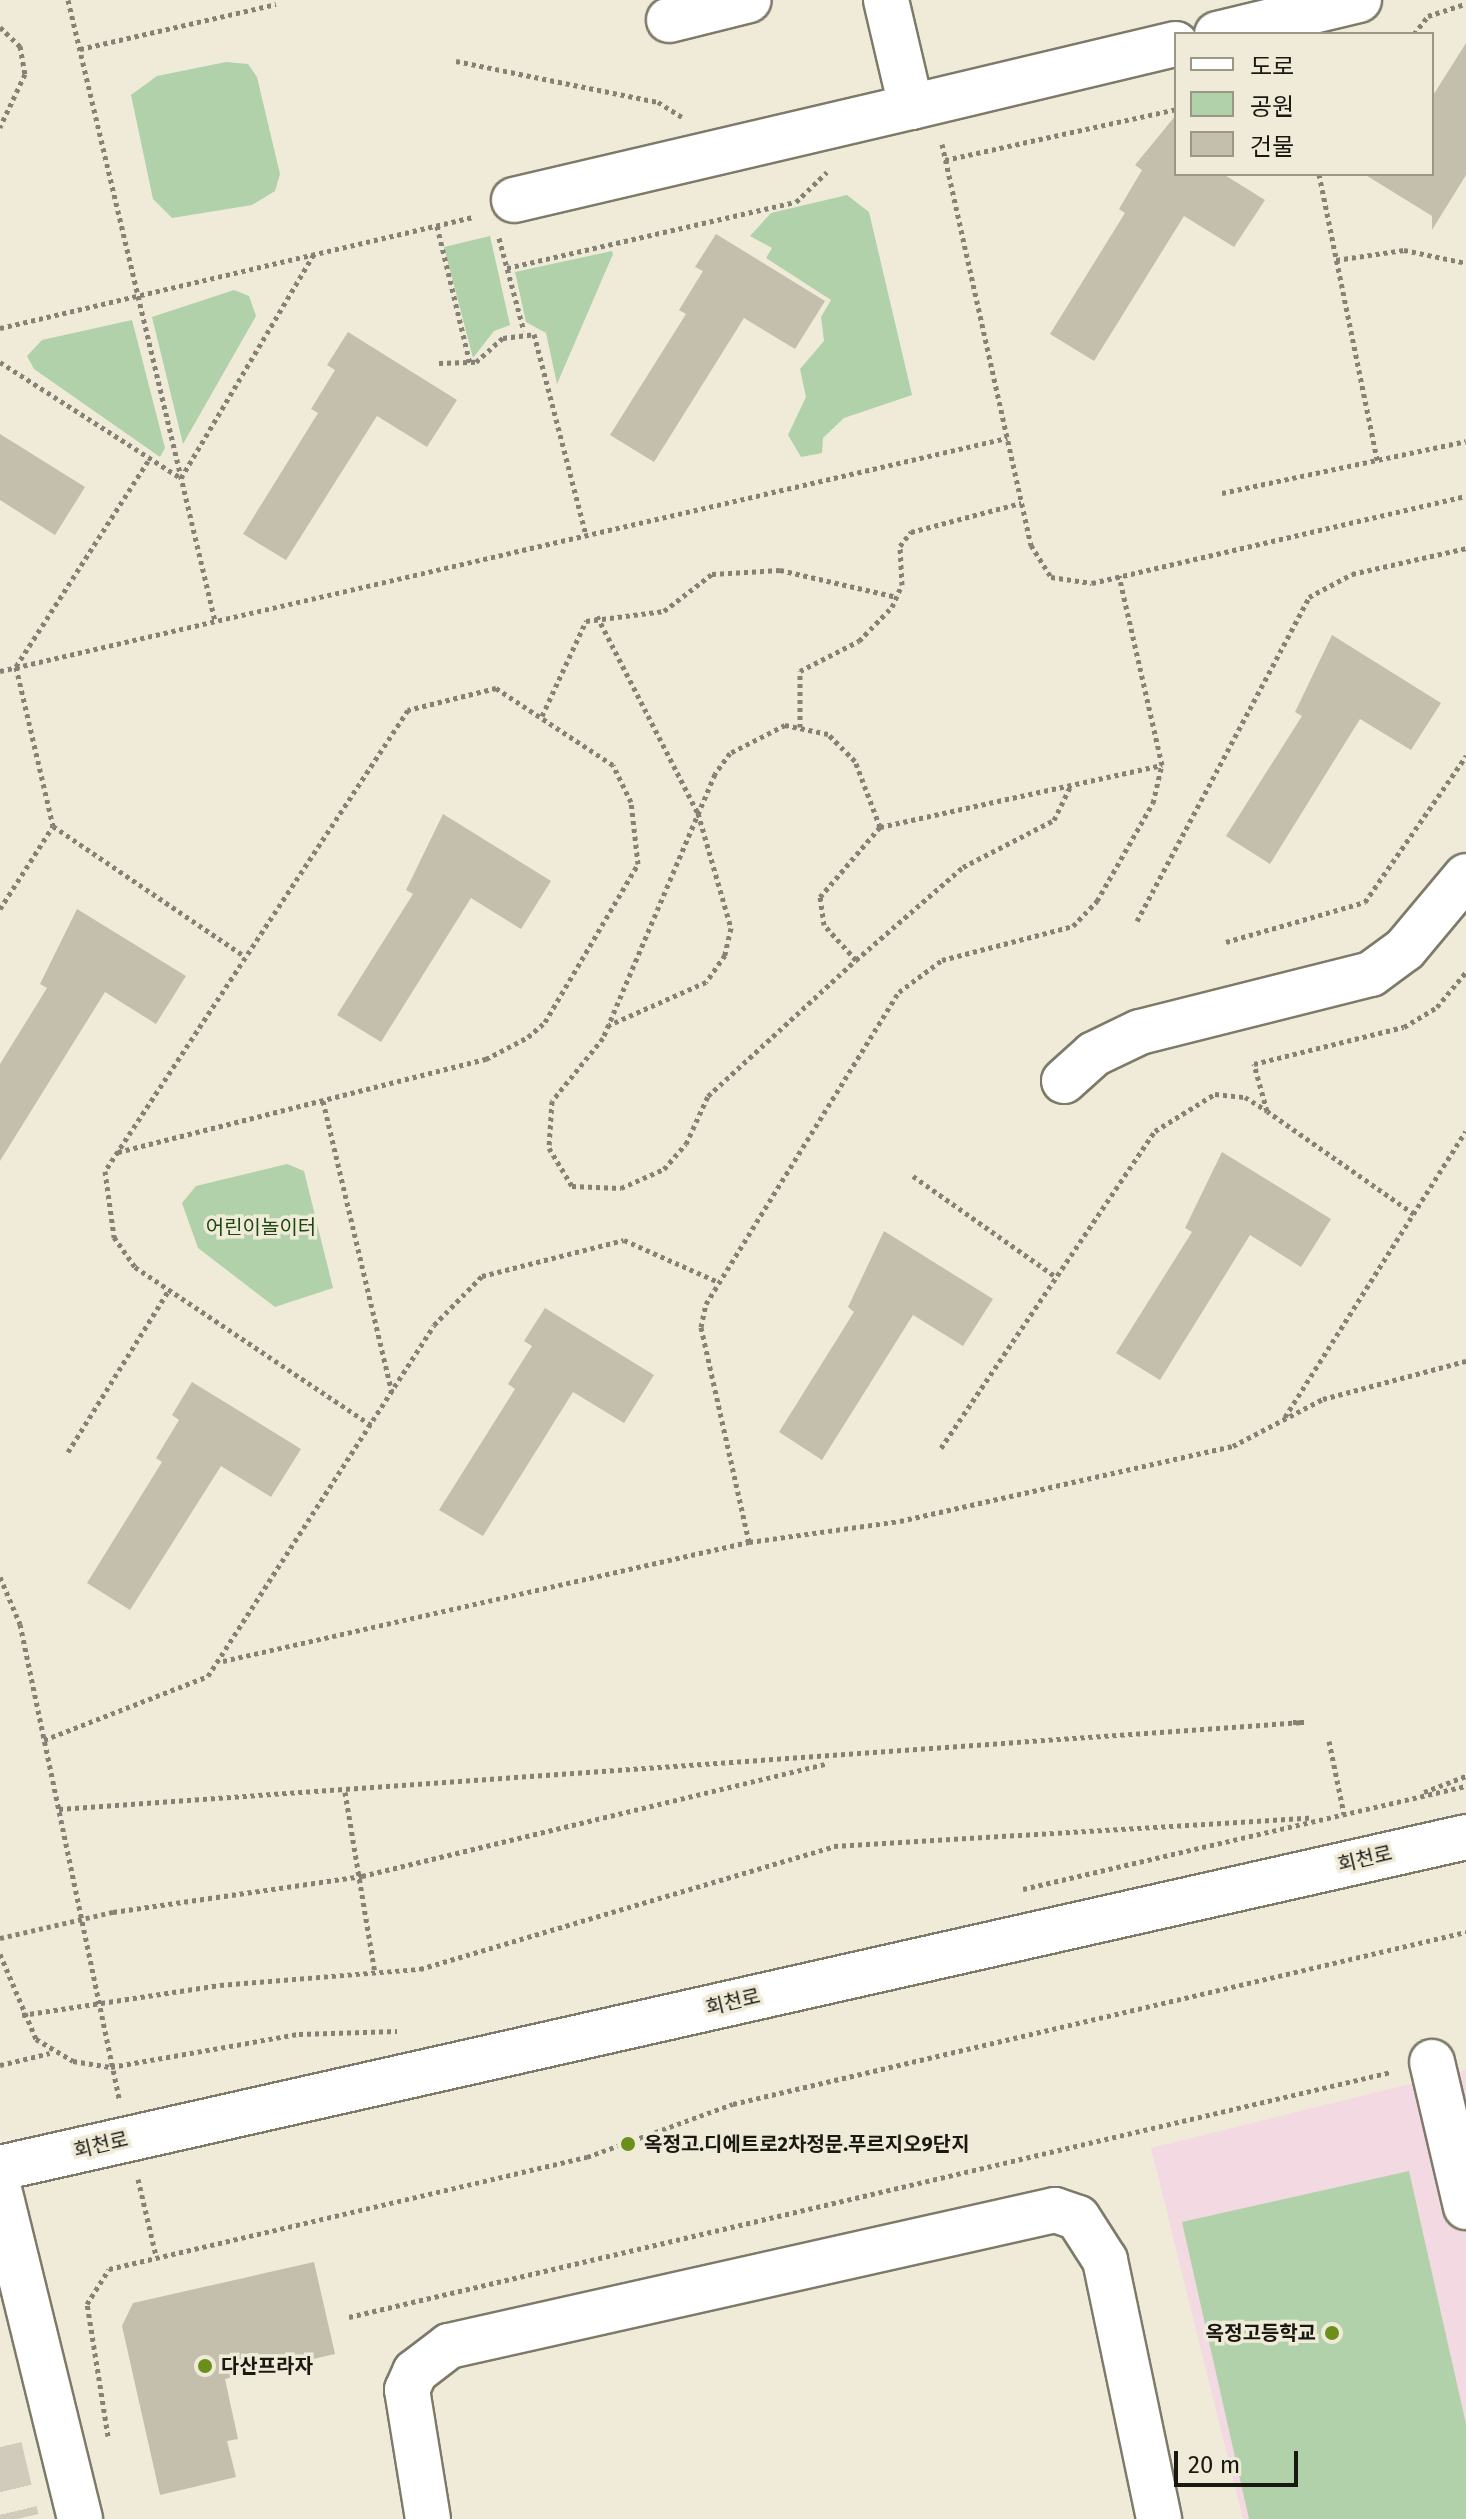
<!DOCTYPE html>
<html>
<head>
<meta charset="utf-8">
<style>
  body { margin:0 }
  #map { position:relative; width:1466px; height:2519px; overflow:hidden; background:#f0ebd8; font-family:"Fira Sans","Noto Sans KR",sans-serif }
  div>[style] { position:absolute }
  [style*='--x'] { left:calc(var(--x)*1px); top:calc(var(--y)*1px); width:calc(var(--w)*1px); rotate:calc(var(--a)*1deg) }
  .education>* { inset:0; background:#f3d9e1 }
  .green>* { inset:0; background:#b0d1a9 }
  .building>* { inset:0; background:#c3bfac }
  .major-tunnel>* { height:44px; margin-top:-22px; transform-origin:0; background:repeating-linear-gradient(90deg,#d0cbba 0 44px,transparent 0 66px) }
  .path>* { height:5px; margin-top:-2.5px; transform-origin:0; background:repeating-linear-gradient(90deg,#858275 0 4px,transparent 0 8px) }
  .roads { filter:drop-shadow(2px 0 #7e7a69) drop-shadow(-2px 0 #7e7a69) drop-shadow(0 2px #7e7a69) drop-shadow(0 -2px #7e7a69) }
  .minor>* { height:44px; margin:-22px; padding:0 22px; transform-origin:22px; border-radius:22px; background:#fff }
  .major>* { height:44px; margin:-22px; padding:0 22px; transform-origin:22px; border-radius:22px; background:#fff }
  .path-bridge>* { height:5px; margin-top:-2.5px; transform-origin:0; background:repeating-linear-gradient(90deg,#858275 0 4px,transparent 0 8px) }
  .dots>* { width:22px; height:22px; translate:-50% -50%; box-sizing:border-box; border:4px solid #f0ebd8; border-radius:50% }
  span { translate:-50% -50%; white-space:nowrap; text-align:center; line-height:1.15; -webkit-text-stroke:7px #f0ebd8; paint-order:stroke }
  .park-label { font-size:20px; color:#1c4711 }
  .street-label { font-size:20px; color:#191811 }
  .poi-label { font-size:20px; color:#191811; font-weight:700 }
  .left { translate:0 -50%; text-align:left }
  .right { translate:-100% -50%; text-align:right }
  .legend { position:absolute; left:1174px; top:32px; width:260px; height:144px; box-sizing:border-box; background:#f0ebd8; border:2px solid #9a9788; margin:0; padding:10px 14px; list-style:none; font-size:24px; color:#191811 }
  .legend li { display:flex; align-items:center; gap:16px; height:40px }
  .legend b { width:40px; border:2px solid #9a9788 }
  .scale { position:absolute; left:1174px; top:2451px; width:124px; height:36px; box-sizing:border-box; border:4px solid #191811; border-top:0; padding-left:10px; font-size:24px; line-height:28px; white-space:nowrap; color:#191811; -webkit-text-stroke:6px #f0ebd8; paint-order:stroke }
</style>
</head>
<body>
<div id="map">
  <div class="education">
    <div style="clip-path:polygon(1466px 2070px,1466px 2519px,1243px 2519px,1151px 2148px)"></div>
  </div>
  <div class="green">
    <div style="clip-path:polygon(226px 62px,248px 64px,257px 77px,280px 174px,275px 191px,252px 205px,172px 218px,153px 199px,131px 95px,157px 76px)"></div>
    <div style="clip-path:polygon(847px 195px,869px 212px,912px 395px,844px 418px,823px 438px,822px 453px,801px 457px,788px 435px,806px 397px,800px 369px,824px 341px,821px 317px,831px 300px,766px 258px,772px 248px,750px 236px,771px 213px)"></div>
    <div style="clip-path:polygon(490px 236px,510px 325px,494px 331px,473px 358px,444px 247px)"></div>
    <div style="clip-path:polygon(612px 251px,613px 254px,557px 384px,546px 333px,526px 322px,515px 272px)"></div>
    <div style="clip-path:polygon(234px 290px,249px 296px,256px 316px,183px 444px,152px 317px)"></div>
    <div style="clip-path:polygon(132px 320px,165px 448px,160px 457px,34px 369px,27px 356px,42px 340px)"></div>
    <div style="clip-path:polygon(287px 1164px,304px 1171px,333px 1288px,275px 1307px,198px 1248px,182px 1203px,196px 1186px)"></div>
    <div style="clip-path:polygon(1409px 2171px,1466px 2424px,1466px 2519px,1249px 2519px,1182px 2222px)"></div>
  </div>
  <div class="building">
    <div style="clip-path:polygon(1466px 43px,1466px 175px,1432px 230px,1432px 216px,1364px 174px,1432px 174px,1432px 97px)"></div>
    <div style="clip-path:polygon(1176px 115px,1176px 174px,1223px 174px,1265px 200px,1234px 247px,1184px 216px,1094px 361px,1050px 334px,1125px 213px,1119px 209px,1142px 170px,1135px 165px)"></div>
    <div style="clip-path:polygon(716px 234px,825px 301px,795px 349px,744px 318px,654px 462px,610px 435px,686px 314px,679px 310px,703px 271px,695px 267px)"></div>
    <div style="clip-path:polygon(348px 332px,457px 400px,427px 447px,377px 416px,286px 560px,243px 534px,318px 413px,311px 409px,335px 370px,327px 365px)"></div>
    <div style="clip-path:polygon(0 434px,85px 487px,55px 535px,0 500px)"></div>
    <div style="clip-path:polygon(1332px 635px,1441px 703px,1411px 750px,1360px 719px,1270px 864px,1226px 836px,1302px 716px,1295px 712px)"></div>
    <div style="clip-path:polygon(443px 814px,551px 881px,521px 929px,471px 898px,381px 1042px,337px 1015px,413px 894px,406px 890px)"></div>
    <div style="clip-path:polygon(77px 909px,186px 976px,156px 1024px,105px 992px,0 1161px,0 1064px,47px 988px,40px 984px)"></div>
    <div style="clip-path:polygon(1222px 1152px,1331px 1219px,1301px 1267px,1250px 1235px,1160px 1380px,1116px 1353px,1192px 1232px,1185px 1228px)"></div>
    <div style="clip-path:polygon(884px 1231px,993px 1299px,963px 1346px,913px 1315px,822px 1460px,779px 1432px,854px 1312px,848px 1307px)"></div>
    <div style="clip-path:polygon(545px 1308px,654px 1375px,624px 1423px,573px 1392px,483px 1536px,439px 1510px,515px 1389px,508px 1384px,532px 1346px,524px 1341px)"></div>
    <div style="clip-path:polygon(192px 1382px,301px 1449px,271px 1497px,221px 1466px,130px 1610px,87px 1583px,162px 1462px,156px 1458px,179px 1420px,172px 1415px)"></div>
    <div style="clip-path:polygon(314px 2262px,335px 2354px,225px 2379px,238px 2439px,227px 2441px,236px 2477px,160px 2495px,122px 2326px,133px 2303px)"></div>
  </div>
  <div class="major-tunnel">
    <div style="--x:0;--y:2447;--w:74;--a:76.7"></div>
  </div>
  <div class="path">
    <div style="--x:68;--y:0;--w:638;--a:76.68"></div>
    <div style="--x:0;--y:27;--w:28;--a:44"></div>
    <div style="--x:20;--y:46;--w:28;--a:80"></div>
    <div style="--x:25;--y:74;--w:59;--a:115.3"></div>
    <div style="--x:1414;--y:34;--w:23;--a:-52"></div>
    <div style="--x:1428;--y:16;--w:40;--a:-18"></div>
    <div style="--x:80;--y:49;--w:201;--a:-12.9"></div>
    <div style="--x:456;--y:61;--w:206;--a:11.5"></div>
    <div style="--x:658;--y:102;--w:28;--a:32"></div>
    <div style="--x:942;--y:144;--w:411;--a:77.5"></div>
    <div style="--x:1031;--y:545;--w:38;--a:58"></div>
    <div style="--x:1051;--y:577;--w:41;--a:8.3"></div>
    <div style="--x:1092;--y:583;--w:384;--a:-13.1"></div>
    <div style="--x:945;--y:160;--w:237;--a:-12.4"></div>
    <div style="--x:1319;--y:174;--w:292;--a:78.5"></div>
    <div style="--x:437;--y:226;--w:141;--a:76.5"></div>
    <div style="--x:499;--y:238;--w:96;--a:75"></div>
    <div style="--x:1336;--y:260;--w:69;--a:-8.4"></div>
    <div style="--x:1404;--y:250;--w:63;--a:11.8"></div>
    <div style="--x:507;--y:268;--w:296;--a:-12.9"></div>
    <div style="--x:796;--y:202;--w:43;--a:-44.1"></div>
    <div style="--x:0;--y:328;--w:487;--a:-13.2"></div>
    <div style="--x:0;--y:362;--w:215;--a:32.7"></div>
    <div style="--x:181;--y:478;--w:261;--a:-59.3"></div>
    <div style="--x:439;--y:363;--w:37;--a:-2"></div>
    <div style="--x:476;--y:362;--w:36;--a:-42"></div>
    <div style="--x:503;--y:338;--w:31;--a:-7"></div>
    <div style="--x:534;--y:334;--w:208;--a:75.5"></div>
    <div style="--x:148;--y:461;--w:245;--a:122.7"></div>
    <div style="--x:16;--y:667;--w:163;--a:76.9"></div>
    <div style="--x:53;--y:826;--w:231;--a:34.2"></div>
    <div style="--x:1222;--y:493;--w:249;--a:-12"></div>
    <div style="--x:597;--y:616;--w:221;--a:62.9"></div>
    <div style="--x:698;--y:813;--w:120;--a:74"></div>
    <div style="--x:731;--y:928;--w:28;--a:103"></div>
    <div style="--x:725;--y:955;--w:33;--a:125"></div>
    <div style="--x:706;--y:982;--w:106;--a:156.1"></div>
    <div style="--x:0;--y:671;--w:1034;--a:-13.03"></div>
    <div style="--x:542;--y:716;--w:105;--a:-65.1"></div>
    <div style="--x:586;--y:621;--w:79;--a:-7.3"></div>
    <div style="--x:664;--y:611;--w:61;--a:-37.6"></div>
    <div style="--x:712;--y:574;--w:68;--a:-3.4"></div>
    <div style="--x:780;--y:570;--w:120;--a:13"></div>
    <div style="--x:800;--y:727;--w:56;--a:-90"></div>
    <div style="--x:800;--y:671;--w:66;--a:-27"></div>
    <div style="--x:859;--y:641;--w:47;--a:-45.9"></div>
    <div style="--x:892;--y:607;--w:24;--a:-66"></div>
    <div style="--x:902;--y:585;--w:39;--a:-93"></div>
    <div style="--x:900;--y:546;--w:18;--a:-52"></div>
    <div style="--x:911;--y:532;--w:114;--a:-14.8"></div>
    <div style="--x:880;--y:827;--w:71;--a:-110.7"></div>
    <div style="--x:855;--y:761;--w:38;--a:-135"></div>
    <div style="--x:828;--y:734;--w:44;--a:-168.2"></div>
    <div style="--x:785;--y:725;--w:62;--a:153"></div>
    <div style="--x:730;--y:753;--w:26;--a:126"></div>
    <div style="--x:715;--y:774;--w:287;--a:113"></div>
    <div style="--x:603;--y:1038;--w:81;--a:129"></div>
    <div style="--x:552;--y:1101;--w:47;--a:93.7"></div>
    <div style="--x:549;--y:1148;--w:44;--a:58.8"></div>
    <div style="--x:572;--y:1186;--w:49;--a:2.3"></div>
    <div style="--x:621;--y:1188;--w:47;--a:-23.8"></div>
    <div style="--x:664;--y:1169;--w:33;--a:-49"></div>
    <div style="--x:686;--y:1144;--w:53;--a:-65.4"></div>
    <div style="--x:708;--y:1096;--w:201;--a:-42.6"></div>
    <div style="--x:856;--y:960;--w:47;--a:-132.4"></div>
    <div style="--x:824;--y:925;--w:28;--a:-98"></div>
    <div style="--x:820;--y:897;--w:92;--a:-49.4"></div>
    <div style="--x:880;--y:827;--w:289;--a:-12.4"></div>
    <div style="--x:0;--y:909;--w:98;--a:-57.4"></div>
    <div style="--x:1137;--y:921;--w:367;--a:-62"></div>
    <div style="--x:1309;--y:597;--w:49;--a:-28.1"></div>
    <div style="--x:1352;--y:574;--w:117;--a:-12.8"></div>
    <div style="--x:1226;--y:942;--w:145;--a:-16.1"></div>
    <div style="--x:1365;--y:902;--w:178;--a:-55.3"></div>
    <div style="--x:856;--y:960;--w:142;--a:-41"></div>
    <div style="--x:963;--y:867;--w:102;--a:-27.3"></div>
    <div style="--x:1054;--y:820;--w:39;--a:-64"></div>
    <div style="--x:323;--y:1101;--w:299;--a:76.7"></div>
    <div style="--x:118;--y:1152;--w:380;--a:-14.2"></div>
    <div style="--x:486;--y:1059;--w:47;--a:-27.6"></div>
    <div style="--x:528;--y:1037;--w:23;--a:-41"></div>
    <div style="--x:545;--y:1022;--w:183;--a:-59.5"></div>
    <div style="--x:638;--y:864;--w:62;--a:-96.4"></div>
    <div style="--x:631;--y:802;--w:41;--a:-115.9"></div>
    <div style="--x:613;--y:765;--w:140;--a:-146.7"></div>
    <div style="--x:496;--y:688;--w:91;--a:166"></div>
    <div style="--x:408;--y:710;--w:552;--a:123.32"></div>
    <div style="--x:105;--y:1171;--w:67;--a:82.2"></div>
    <div style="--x:114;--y:1237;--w:37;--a:55"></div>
    <div style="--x:135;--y:1267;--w:284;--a:33.8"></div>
    <div style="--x:913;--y:1176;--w:175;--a:35.2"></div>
    <div style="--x:1414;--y:1214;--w:179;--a:-145"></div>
    <div style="--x:1267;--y:1111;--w:49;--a:-105.5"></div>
    <div style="--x:1254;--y:1064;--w:154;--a:-13.9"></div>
    <div style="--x:1404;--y:1027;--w:39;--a:-31"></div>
    <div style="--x:1437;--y:1007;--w:45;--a:-50.4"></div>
    <div style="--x:1285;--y:1417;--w:338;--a:-57.7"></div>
    <div style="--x:941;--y:1448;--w:382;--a:-56"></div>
    <div style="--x:1155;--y:1131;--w:70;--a:-31.7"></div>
    <div style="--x:1215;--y:1094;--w:30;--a:6"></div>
    <div style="--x:1245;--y:1097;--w:26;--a:32"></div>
    <div style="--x:68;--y:1452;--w:191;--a:-58.1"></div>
    <div style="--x:749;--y:1542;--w:152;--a:-7.9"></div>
    <div style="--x:900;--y:1521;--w:341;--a:-12.7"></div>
    <div style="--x:1233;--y:1446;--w:102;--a:-27.6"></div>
    <div style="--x:1323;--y:1399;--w:148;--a:-14.9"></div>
    <div style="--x:0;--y:1577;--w:51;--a:66.9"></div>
    <div style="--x:20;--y:1624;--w:485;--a:78.2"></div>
    <div style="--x:223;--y:1661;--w:539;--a:-12.75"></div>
    <div style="--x:749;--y:1542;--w:220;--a:-102.6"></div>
    <div style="--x:701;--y:1327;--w:24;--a:-78"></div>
    <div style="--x:706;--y:1304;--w:367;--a:-58.3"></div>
    <div style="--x:899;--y:992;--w:54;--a:-36.7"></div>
    <div style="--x:942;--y:960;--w:135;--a:-14.5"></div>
    <div style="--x:1073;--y:926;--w:35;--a:-46"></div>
    <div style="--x:1097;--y:901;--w:113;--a:-60.3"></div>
    <div style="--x:1153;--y:803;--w:39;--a:-77"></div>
    <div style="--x:1162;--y:765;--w:194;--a:-102.8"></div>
    <div style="--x:44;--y:1740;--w:176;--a:-21.3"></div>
    <div style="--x:208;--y:1676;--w:417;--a:-57.2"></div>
    <div style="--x:434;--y:1325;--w:69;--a:-45.6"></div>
    <div style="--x:482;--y:1276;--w:146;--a:-14.2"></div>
    <div style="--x:624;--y:1240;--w:101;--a:24"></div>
    <div style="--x:1329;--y:1741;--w:75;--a:78.4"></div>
    <div style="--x:345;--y:1792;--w:183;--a:80.6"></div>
    <div style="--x:1424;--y:1792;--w:45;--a:-20.9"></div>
    <div style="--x:59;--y:1809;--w:1248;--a:-4"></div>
    <div style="--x:1304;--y:1722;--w:11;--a:180"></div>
    <div style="--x:1023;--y:1889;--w:455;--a:-13.1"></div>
    <div style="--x:113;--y:1912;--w:252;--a:-8.2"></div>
    <div style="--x:362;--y:1876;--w:480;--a:-13.6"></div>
    <div style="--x:0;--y:1954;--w:92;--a:67"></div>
    <div style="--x:36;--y:2039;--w:43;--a:30.7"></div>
    <div style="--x:73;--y:2061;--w:38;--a:9"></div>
    <div style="--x:111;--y:2067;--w:191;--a:-10"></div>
    <div style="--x:299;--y:2034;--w:98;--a:-1.8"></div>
    <div style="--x:22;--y:2015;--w:200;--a:-8.6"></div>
    <div style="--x:220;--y:1985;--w:201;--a:-4.6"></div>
    <div style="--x:420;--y:1969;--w:432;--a:-16.5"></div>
    <div style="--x:834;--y:1846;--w:479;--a:-3.4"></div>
    <div style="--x:0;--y:2065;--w:51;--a:-13.5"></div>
    <div style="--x:138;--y:2179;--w:79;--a:76.8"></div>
    <div style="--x:349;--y:2317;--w:1070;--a:-13.23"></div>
    <div style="--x:108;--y:2436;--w:134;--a:-99"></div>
    <div style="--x:87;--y:2304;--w:41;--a:-57.8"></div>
    <div style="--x:109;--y:2269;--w:491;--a:-13.2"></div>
    <div style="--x:587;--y:2157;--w:155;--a:-20"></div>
    <div style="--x:733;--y:2104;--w:753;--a:-13.21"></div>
  </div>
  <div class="roads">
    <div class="minor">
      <div style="--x:886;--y:0;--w:110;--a:76.8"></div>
      <div style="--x:911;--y:107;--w:272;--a:-13.4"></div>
      <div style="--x:669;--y:20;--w:82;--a:-14"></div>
      <div style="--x:1217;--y:34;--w:146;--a:-13.5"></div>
      <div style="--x:514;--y:200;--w:408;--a:-13.2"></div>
      <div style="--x:1064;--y:1081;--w:40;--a:-42"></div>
      <div style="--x:1094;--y:1054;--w:51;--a:-25.6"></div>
      <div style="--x:1140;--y:1032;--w:238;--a:-14.1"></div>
      <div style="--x:1371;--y:974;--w:42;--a:-36.3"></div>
      <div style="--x:1405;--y:949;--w:95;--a:-50.1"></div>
      <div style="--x:1432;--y:2062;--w:149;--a:76.8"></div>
      <div style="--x:428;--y:2519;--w:131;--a:-99.2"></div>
      <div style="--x:407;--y:2390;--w:20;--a:-66"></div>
      <div style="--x:415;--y:2372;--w:43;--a:-37.4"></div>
      <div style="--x:449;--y:2346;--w:621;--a:-12.65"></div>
      <div style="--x:1055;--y:2210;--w:24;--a:19"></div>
      <div style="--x:1078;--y:2218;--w:50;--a:57.3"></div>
      <div style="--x:1105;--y:2260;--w:265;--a:78.2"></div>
    </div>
    <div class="major">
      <div style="--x:0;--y:2168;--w:1503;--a:-12.72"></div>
      <div style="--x:0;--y:2193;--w:336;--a:76.2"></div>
    </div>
  </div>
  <div class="path-bridge">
    <div style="--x:0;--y:1938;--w:116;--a:-13"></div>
  </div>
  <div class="dots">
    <div style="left:628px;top:2144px;background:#6a8f1a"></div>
    <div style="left:1332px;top:2333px;background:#6a8f1a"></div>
    <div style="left:205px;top:2366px;background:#6a8f1a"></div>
  </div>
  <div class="park-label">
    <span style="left:261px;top:1227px">어린이놀이터</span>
  </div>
  <div class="street-label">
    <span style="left:1365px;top:1859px;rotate:-13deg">회천로</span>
    <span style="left:733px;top:2002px;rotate:-13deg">회천로</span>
    <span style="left:101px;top:2145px;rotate:-13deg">회천로</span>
  </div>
  <div class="poi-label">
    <span class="left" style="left:644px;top:2144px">옥정고.디에트로2차정문.푸르지오9단지</span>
    <span class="right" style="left:1316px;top:2333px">옥정고등학교</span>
    <span class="left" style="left:221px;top:2366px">다산프라자</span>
  </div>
  <ul class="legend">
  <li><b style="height:10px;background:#fff"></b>도로</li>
  <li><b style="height:22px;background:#b0d1a9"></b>공원</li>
  <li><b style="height:22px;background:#c3bfac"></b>건물</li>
  </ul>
  <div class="scale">20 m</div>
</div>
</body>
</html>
